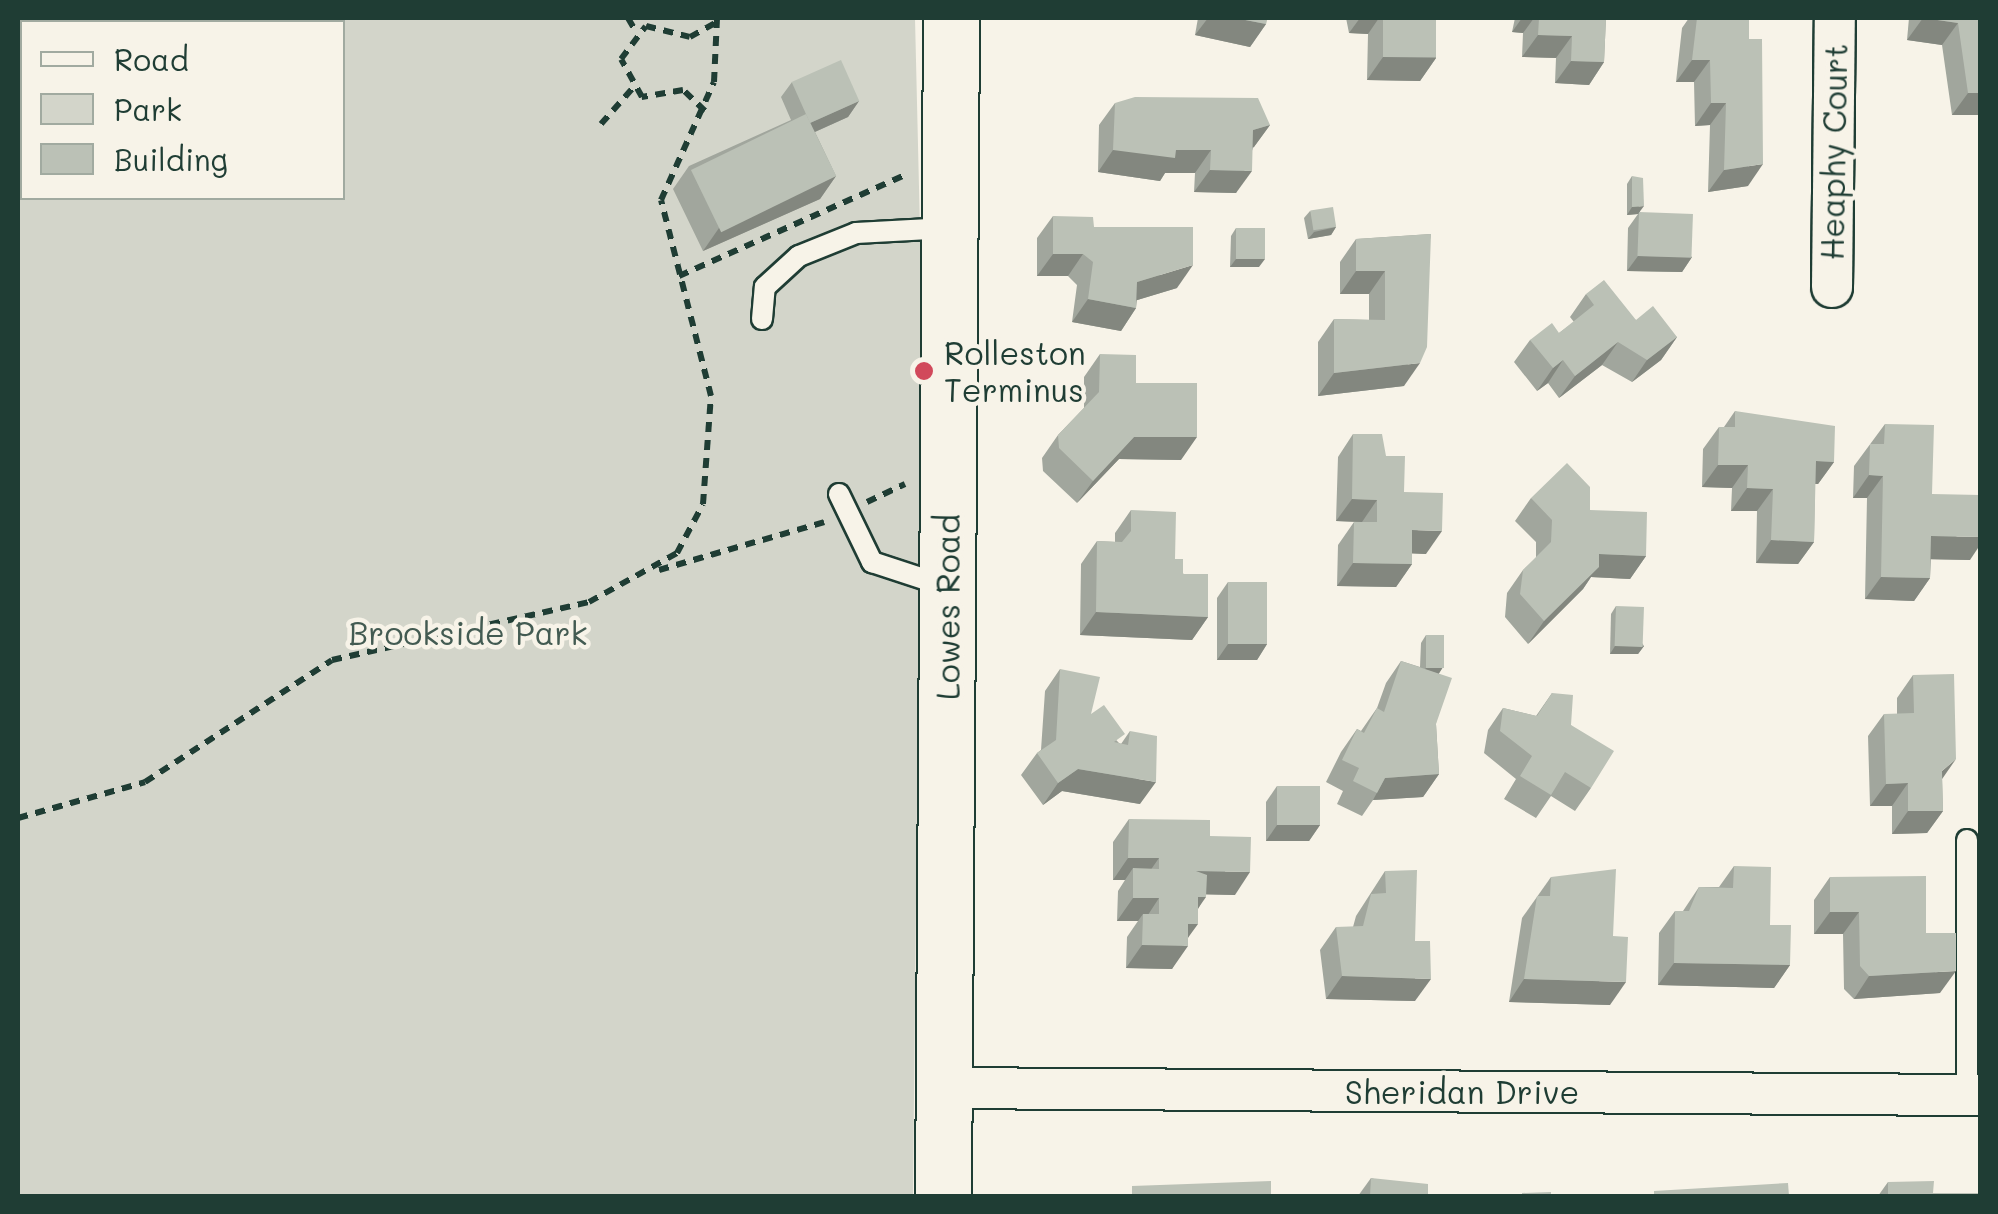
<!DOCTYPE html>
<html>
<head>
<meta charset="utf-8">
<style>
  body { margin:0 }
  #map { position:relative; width:1998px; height:1214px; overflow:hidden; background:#f7f3e8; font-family:Mali,sans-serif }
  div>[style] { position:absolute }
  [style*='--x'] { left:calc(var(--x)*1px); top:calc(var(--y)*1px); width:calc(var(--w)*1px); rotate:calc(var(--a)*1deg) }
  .green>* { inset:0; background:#d3d5ca }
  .path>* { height:6px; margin-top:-3px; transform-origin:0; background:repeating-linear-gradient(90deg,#1f3d34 0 10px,transparent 0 18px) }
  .roads { filter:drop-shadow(2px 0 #1f3d34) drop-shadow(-2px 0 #1f3d34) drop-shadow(0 2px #1f3d34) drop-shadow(0 -2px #1f3d34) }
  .lane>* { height:20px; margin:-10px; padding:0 10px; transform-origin:10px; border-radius:10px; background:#f7f3e8 }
  .street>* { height:40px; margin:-20px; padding:0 20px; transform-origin:20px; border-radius:20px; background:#f7f3e8 }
  .secondary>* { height:55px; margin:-27.5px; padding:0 27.5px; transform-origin:27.5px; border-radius:27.5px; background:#f7f3e8 }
  .wall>* { inset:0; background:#a1a69d }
  .shaded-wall>* { inset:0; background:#83877f }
  .building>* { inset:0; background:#bbc1b6; transform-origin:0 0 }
  .dots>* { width:28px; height:28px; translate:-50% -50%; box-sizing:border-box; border:5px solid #f7f3e8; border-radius:50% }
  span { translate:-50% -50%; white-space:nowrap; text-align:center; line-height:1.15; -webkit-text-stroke:9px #f7f3e8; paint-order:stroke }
  .street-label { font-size:32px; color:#1f3d34 }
  .poi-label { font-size:32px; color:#1f3d34 }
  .left { translate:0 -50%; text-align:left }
  .park-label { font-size:32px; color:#435b52 }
  .frame { position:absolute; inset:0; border:20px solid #1f3d34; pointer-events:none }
  .legend { position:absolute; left:20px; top:20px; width:325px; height:180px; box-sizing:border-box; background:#f7f3e8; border:2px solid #a1aaa0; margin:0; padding:12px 18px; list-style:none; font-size:30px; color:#1f3d34 }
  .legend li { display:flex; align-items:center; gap:20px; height:50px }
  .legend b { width:50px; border:2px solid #a1aaa0 }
</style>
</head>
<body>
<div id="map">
  <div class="green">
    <div style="clip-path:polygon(evenodd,18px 18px,915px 18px,922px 314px,913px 1196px,18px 1196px,18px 18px,22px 22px,342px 22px,342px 198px,22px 198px,22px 22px)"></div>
  </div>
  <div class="path">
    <div style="--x:628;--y:18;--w:16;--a:60"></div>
    <div style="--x:705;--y:111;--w:30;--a:-136"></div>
    <div style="--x:683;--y:90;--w:42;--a:170.3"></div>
    <div style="--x:642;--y:97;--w:43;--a:-118.9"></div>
    <div style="--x:621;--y:59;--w:41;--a:-52.9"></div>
    <div style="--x:646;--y:26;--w:45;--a:14"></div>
    <div style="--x:690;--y:37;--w:31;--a:-29"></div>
    <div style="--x:601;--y:124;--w:47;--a:-48.5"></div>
    <div style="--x:679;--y:276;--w:250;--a:-24.1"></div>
    <div style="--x:867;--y:502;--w:42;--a:-25.3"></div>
    <div style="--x:659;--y:570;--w:172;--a:-16.2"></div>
    <div style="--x:18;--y:818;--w:132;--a:-15.8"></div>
    <div style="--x:145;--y:782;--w:223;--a:-33.1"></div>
    <div style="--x:332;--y:660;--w:263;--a:-12.7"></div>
    <div style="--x:589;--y:602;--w:101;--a:-29.1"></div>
    <div style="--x:677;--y:553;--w:55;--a:-62"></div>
    <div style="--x:703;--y:504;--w:108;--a:-85.8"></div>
    <div style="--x:711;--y:396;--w:202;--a:-104.3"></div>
    <div style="--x:661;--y:200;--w:129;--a:-65.8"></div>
    <div style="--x:714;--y:82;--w:64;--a:-87.3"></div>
  </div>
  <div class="roads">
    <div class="lane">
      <div style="--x:762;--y:319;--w:32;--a:-85"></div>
      <div style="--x:765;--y:287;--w:46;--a:-42.4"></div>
      <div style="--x:799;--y:256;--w:61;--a:-22"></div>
      <div style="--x:856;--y:233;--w:92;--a:-3.1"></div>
      <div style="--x:839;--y:494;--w:76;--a:64.1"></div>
      <div style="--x:872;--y:562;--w:77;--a:18.2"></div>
      <div style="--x:1967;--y:840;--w:255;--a:90"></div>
    </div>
    <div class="street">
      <div style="--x:1832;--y:287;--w:269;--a:-89.4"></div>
      <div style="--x:943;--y:1088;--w:1037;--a:0.39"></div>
    </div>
    <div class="secondary">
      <div style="--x:943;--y:1196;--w:1178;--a:-89.61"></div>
    </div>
  </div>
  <div class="wall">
    <div style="clip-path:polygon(1198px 18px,1267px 18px,1266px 24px,1250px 47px,1195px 35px)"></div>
    <div style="clip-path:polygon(1346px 18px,1436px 18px,1436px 58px,1420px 81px,1367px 80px,1368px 34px,1349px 33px)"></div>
    <div style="clip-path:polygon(1515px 18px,1606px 18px,1604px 62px,1589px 85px,1555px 83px,1556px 58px,1522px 57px,1523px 33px,1512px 32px)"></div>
    <div style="clip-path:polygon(1689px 18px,1749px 18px,1748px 186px,1708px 192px,1710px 125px,1695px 126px,1694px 82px,1676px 82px,1682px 28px)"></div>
    <div style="clip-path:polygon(1909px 18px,1980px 18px,1980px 115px,1952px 115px,1942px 45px,1907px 40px)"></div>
    <div style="clip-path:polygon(792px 82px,859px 101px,848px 117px,815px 132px,836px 176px,820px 199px,703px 251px,673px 189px,689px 166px,791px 120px,781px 97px)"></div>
    <div style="clip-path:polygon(1115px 103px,1270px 125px,1253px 148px,1236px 193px,1194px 192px,1195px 173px,1165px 173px,1160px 181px,1098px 172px,1099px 125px)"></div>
    <div style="clip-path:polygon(1632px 176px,1640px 212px,1692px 257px,1682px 272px,1627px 271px,1628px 228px,1638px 214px,1627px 215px,1627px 184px)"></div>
    <div style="clip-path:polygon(1310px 211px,1336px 227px,1331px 235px,1308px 239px,1304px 218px)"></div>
    <div style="clip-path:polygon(1053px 216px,1094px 227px,1177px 288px,1137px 300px,1136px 308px,1121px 331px,1072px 322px,1077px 285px,1068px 276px,1037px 276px,1037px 238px)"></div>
    <div style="clip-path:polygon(1236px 228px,1259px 267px,1230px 267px,1231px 236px)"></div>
    <div style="clip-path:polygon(1431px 234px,1404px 386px,1318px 396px,1318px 342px,1334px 319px,1369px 320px,1369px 294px,1340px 294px,1340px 262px,1356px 239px)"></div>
    <div style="clip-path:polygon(1586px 294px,1636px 320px,1677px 337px,1661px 360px,1632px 382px,1602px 365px,1559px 398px,1548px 383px,1537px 391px,1514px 362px,1530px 340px,1559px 333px,1574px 322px,1570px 317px)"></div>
    <div style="clip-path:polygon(1100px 354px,1136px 383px,1181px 460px,1119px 459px,1077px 503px,1043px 471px,1042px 458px,1058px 435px,1084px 408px,1084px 377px)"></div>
    <div style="clip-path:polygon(1735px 411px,1834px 462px,1818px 484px,1815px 484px,1814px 542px,1798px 564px,1756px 563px,1757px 511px,1731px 511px,1732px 488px,1702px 487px,1703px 449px,1719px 427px,1724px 427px)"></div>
    <div style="clip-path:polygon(1885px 424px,1932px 494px,1970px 560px,1931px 559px,1930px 578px,1914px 601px,1865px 599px,1867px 498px,1853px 498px,1854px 466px)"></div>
    <div style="clip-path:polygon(1353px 434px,1386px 456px,1404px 492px,1426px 554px,1412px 553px,1412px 564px,1396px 587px,1337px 586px,1338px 545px,1354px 522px,1357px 522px,1336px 521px,1338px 457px)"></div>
    <div style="clip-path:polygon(1531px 498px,1590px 510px,1646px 556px,1630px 579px,1591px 577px,1583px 589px,1528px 644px,1505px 617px,1507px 593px,1523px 570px,1536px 558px,1536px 542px,1515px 521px)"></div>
    <div style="clip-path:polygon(1131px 510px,1175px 559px,1208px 617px,1192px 640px,1080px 635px,1081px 564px,1097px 541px,1115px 542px,1115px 533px)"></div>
    <div style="clip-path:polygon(1228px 582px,1267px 644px,1257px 660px,1217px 660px,1217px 598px)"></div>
    <div style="clip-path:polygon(1616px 606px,1644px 646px,1638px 654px,1610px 654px,1611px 614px)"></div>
    <div style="clip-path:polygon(1426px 635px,1443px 667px,1439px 673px,1436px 724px,1439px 774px,1423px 797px,1373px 800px,1362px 816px,1337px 804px,1343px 791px,1326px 782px,1341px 752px,1357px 729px,1361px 731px,1377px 708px,1386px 683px,1401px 661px,1420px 667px,1421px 643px)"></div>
    <div style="clip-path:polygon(1060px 669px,1091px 714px,1119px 743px,1121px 744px,1130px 731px,1140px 804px,1062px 791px,1043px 805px,1021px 775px,1037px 753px,1041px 750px,1045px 691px)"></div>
    <div style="clip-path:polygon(1913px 675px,1942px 779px,1943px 811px,1927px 833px,1892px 834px,1892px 806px,1870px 806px,1868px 736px,1884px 714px,1897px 714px,1897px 698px)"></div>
    <div style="clip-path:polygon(1552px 693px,1571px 725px,1591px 788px,1575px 811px,1551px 796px,1536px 818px,1504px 799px,1516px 779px,1484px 753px,1488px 730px,1503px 708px,1536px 716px)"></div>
    <div style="clip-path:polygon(1277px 786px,1320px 825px,1309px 841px,1266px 841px,1266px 802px)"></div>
    <div style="clip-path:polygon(1129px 819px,1210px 836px,1235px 895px,1206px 894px,1198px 909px,1188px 938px,1172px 969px,1126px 968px,1127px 937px,1138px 921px,1117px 921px,1118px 891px,1125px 880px,1113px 880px,1113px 842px)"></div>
    <div style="clip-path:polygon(1734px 866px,1770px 925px,1790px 965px,1774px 988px,1658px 985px,1659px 933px,1675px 911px,1683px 911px,1699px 887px,1719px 887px)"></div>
    <div style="clip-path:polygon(1385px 871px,1415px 941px,1415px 1001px,1326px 999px,1320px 950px,1336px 927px,1353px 927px,1356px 916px)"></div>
    <div style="clip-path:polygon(1551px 877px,1610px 1005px,1509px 1002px,1522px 918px)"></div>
    <div style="clip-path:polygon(1830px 877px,1926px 933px,1940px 993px,1854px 999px,1844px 989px,1843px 934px,1814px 934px,1814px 900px)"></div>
    <div style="clip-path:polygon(1371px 1178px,1428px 1196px,1358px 1196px)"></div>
    <div style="clip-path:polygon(1888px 1182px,1933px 1193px,1980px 1196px,1878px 1196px)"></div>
  </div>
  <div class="shaded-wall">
    <div style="clip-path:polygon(1208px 18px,1235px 18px,1266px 24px,1250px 47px,1195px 35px)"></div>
    <div style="clip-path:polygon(1360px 18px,1379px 18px,1368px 34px,1349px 33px)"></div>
    <div style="clip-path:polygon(1522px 18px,1534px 18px,1523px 33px,1512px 32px)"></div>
    <div style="clip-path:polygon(1923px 18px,1958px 23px,1942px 45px,1907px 40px)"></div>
    <div style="clip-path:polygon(1538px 35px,1572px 36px,1556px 58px,1522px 57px)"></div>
    <div style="clip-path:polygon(1383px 57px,1436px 58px,1420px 81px,1367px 80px)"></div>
    <div style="clip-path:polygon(1692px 60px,1710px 60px,1694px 82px,1676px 82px)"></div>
    <div style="clip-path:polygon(1571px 61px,1604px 62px,1589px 85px,1555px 83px)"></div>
    <div style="clip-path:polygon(1968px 93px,1980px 93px,1980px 115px,1952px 115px)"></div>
    <div style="clip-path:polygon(859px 101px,848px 117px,799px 139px,810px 123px)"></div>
    <div style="clip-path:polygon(1711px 103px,1726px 103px,1710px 125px,1695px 126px)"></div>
    <div style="clip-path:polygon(1270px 125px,1254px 147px,1237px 152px,1253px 130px)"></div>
    <div style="clip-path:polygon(1113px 150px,1211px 150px,1195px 173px,1165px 173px,1160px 181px,1098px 172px)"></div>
    <div style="clip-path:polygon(1763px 164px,1748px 186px,1708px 192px,1724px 170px)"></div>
    <div style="clip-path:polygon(1210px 170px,1252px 171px,1236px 193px,1194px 192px)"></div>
    <div style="clip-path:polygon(836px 176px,820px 199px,703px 251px,719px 228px)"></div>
    <div style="clip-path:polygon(1644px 206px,1638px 214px,1627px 215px,1632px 207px)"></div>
    <div style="clip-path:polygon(1336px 227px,1331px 235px,1308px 239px,1314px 232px)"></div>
    <div style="clip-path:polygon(1053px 254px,1083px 254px,1068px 276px,1037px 276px)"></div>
    <div style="clip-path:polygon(1638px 256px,1692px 257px,1682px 272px,1627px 271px)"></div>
    <div style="clip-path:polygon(1236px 259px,1265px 259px,1259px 267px,1230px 267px)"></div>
    <div style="clip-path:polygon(1193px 265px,1177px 288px,1121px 305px,1137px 282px)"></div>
    <div style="clip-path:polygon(1356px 271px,1385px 271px,1369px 294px,1340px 294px)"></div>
    <div style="clip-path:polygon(1088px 299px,1136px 308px,1121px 331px,1072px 322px)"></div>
    <div style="clip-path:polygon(1677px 337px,1661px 360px,1632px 382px,1647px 360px)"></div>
    <div style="clip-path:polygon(1618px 342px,1602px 365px,1559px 398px,1575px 376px)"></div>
    <div style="clip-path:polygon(1563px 360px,1548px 383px,1537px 391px,1553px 368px)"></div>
    <div style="clip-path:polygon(1420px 363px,1404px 386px,1318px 396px,1334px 373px)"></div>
    <div style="clip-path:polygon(1134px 437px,1197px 437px,1181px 460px,1119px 459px,1077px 503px,1093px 481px)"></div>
    <div style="clip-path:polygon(1816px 461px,1834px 462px,1818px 484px,1800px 484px)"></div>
    <div style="clip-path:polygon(1718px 465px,1748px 465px,1732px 488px,1702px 487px)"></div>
    <div style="clip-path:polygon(1869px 475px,1883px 476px,1867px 498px,1853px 498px)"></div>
    <div style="clip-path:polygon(1747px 488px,1773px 489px,1757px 511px,1731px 511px)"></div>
    <div style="clip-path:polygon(1352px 499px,1377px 500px,1362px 522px,1336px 521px)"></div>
    <div style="clip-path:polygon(1412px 530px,1442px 531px,1426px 554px,1397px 553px)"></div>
    <div style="clip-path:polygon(1931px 536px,1980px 537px,1980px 545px,1970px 560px,1915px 559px)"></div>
    <div style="clip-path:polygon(1771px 540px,1814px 542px,1798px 564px,1756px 563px)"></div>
    <div style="clip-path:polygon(1599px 554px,1646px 556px,1630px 579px,1591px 577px,1583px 589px,1528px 644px,1544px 621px)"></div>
    <div style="clip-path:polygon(1353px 563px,1412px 564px,1396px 587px,1337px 586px)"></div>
    <div style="clip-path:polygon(1881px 577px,1930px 578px,1914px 601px,1865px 599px)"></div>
    <div style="clip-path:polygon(1096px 612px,1208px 617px,1192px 640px,1080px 635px)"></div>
    <div style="clip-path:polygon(1228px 644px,1267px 644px,1257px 660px,1217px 660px)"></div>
    <div style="clip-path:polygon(1615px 646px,1644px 646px,1638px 654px,1610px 654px)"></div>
    <div style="clip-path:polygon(1443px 667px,1438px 675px,1420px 675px,1426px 668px)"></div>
    <div style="clip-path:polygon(1956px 759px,1940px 782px,1942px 771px)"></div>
    <div style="clip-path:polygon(1078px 769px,1156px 782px,1140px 804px,1062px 791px,1043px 805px,1058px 783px)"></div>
    <div style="clip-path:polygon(1439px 774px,1423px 797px,1373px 800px,1385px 778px)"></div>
    <div style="clip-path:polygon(1908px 783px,1892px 806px,1870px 806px,1886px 784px)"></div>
    <div style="clip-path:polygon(1908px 811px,1943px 811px,1927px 833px,1892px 834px)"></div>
    <div style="clip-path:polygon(1277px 825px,1320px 825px,1309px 841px,1266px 841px)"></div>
    <div style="clip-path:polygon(1128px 858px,1159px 858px,1143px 881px,1133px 868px,1125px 880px,1113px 880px)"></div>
    <div style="clip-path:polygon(1196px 871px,1250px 872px,1235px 895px,1180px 894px)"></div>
    <div style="clip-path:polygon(1198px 897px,1206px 897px,1190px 920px)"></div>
    <div style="clip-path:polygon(1133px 898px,1159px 898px,1144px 921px,1143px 914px,1138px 921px,1117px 921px)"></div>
    <div style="clip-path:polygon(1830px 912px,1859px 912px,1843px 934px,1814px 934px)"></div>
    <div style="clip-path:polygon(1188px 924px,1198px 924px,1182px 946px,1188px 946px,1172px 969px,1126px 968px,1142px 945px)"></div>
    <div style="clip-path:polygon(1674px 963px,1790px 965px,1774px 988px,1658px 985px)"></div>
    <div style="clip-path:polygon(1956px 971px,1940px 993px,1854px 999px,1869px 976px)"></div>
    <div style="clip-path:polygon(1342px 976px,1431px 979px,1415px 1001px,1326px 999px)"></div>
    <div style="clip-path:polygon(1524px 979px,1626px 982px,1610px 1005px,1509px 1002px)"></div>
  </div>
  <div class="building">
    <div style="clip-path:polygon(1235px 18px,1267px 18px,1266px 24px)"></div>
    <div style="left:1383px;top:18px;width:53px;height:39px"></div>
    <div style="clip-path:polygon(1539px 18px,1606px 18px,1604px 62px,1571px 61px,1572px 36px,1538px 35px)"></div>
    <div style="clip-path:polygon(1697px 18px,1749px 18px,1749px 39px,1762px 39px,1763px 164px,1724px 170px,1726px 103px,1711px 103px,1710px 60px,1692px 60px)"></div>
    <div style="clip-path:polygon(1924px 18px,1980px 18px,1980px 93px,1968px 93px,1958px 23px)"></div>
    <div style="left:841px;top:60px;width:45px;height:54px;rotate:66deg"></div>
    <div style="clip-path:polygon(1135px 97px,1258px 98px,1270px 125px,1253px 130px,1252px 171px,1210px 170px,1211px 150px,1176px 150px,1175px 158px,1113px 150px,1115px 103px)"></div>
    <div style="left:806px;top:114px;width:69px;height:128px;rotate:64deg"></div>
    <div style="clip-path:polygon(1632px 176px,1643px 178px,1644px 206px,1632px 207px)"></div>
    <div style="left:1333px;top:207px;width:20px;height:23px;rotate:81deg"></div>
    <div style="left:1639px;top:212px;width:54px;height:44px;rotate:2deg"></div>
    <div style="clip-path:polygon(1053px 216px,1093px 217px,1094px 227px,1193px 227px,1193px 265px,1137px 282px,1136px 308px,1088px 299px,1093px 262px,1083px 254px,1053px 254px)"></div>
    <div style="left:1236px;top:228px;width:29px;height:31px"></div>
    <div style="clip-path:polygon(1431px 234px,1427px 347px,1420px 363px,1334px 373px,1334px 319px,1385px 320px,1385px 271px,1356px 271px,1356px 239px)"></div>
    <div style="clip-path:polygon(1604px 280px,1636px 320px,1653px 306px,1677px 337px,1647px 360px,1618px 342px,1575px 376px,1563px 360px,1553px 368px,1530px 340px,1552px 323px,1559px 333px,1594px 305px,1586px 294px)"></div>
    <div style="clip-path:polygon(1100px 354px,1136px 355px,1136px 383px,1197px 383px,1197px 437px,1134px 437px,1093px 481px,1059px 448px,1058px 435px,1099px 392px)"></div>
    <div style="clip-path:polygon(1735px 411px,1835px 426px,1834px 462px,1816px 461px,1814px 542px,1771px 540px,1773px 489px,1747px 488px,1748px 465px,1718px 465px,1719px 427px,1735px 427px)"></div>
    <div style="clip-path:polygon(1885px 424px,1934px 425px,1932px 494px,1980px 495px,1980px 537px,1931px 536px,1930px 578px,1881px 577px,1883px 476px,1869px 475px,1870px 444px,1884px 444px)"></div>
    <div style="clip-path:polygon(1353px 434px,1382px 434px,1386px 456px,1405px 456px,1404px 492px,1443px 493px,1442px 531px,1412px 530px,1412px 564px,1353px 563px,1354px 522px,1377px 522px,1377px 500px,1352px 499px)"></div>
    <div style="clip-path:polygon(1567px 463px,1590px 487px,1590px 510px,1647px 512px,1646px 556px,1599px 554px,1599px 567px,1544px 621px,1520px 594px,1523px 570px,1551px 542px,1552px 520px,1531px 498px)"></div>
    <div style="clip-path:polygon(1131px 510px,1176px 512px,1175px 559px,1183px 559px,1183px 574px,1208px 574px,1208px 617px,1096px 612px,1097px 541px,1122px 542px,1131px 531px)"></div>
    <div style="left:1228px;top:582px;width:39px;height:62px"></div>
    <div style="left:1616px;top:606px;width:28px;height:40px;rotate:2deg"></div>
    <div style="left:1426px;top:635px;width:18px;height:33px"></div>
    <div style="clip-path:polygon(1401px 661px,1452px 678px,1436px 724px,1439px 774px,1385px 778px,1377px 793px,1353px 781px,1359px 768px,1342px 760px,1357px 729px,1364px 733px,1377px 708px,1384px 712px)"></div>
    <div style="clip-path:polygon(1060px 669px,1100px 677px,1091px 714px,1104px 705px,1125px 734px,1114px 742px,1128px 745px,1130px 731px,1157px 736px,1156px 782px,1078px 769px,1058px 783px,1037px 753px,1056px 740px)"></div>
    <div style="clip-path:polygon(1954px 674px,1956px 759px,1942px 771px,1943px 811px,1908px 811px,1908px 783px,1886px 784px,1884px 714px,1914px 713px,1913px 675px)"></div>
    <div style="clip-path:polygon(1552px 693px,1573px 695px,1571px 725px,1614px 751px,1591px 788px,1565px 772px,1551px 795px,1520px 776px,1532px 756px,1500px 731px,1503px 708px,1537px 716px)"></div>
    <div style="left:1277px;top:786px;width:43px;height:39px"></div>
    <div style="clip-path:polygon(1129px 819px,1210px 820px,1210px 836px,1251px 837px,1250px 872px,1196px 871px,1207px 875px,1206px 897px,1198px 897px,1198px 924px,1188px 924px,1188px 946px,1142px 945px,1143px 914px,1159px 914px,1159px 898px,1133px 898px,1133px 868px,1159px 869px,1159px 858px,1128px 858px)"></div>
    <div style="clip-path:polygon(1734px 866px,1771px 867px,1770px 925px,1791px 925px,1790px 965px,1674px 963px,1675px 911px,1689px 911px,1699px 887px,1733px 888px)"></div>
    <div style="clip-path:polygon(1616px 869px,1613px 936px,1628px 937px,1626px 982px,1524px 979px,1537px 896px,1550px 896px,1551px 877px)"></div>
    <div style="clip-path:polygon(1417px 870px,1415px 941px,1430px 941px,1431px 979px,1342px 976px,1336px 927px,1363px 926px,1371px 894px,1386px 893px,1385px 871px)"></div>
    <div style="clip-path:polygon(1926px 876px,1926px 933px,1956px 933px,1956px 971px,1869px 976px,1860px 966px,1859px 912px,1830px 912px,1830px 877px)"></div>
    <div style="clip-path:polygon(1371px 1178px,1428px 1184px,1428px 1196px,1370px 1196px)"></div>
    <div style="clip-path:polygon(1271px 1181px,1271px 1196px,1132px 1196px,1132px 1186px)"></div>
    <div style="clip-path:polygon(1934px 1181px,1933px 1193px,1980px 1193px,1980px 1196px,1888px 1196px,1888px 1182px)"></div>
    <div style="clip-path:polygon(1788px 1183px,1789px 1196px,1654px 1196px,1654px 1191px)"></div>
    <div style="clip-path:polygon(1551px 1192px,1551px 1196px,1522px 1196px,1522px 1193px)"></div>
  </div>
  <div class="dots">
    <div style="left:924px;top:371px;background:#d1495b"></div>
  </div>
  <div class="street-label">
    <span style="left:1833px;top:152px;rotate:-89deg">Heaphy Court</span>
    <span style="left:947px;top:607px;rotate:-90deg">Lowes Road</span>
    <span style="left:1462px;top:1091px">Sheridan Drive</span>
  </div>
  <div class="poi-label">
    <span class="left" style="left:944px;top:371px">Rolleston<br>Terminus</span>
  </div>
  <div class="park-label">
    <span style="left:468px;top:632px">Brookside Park</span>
  </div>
  <div class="frame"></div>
  <ul class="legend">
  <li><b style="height:12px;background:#f7f3e8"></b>Road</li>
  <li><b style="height:28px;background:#d3d5ca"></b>Park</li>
  <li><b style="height:28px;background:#bbc1b6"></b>Building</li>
  </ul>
</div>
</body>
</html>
